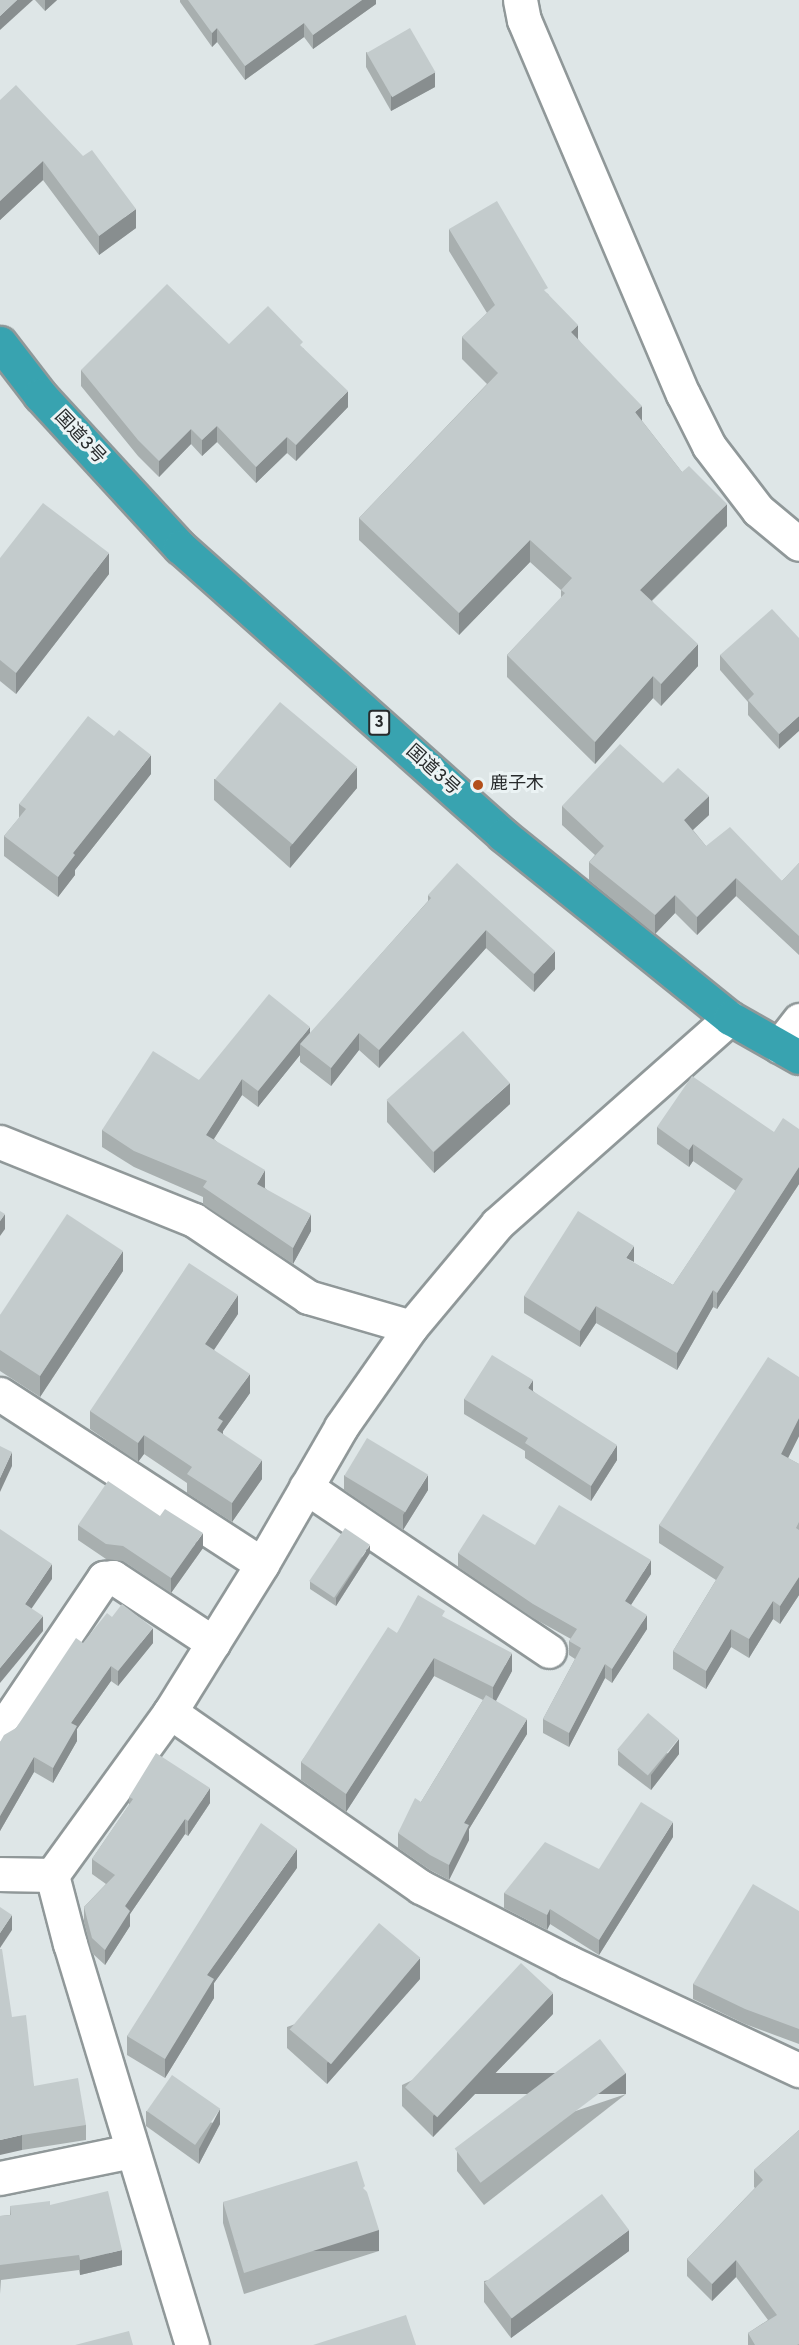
<!DOCTYPE html>
<html>
<head>
<meta charset="utf-8">
<style>
  body { margin:0 }
  #map { position:relative; width:799px; height:2345px; overflow:hidden; background:#dee6e7; font-family:Overpass,"Noto Sans JP",sans-serif }
  div>[style] { position:absolute }
  [style*='--x'] { left:calc(var(--x)*1px); top:calc(var(--y)*1px); width:calc(var(--w)*1px); rotate:calc(var(--a)*1deg) }
  .roads { filter:drop-shadow(2px 0 #909899) drop-shadow(-2px 0 #909899) drop-shadow(0 2px #909899) drop-shadow(0 -2px #909899) }
  .minor>* { height:33px; margin:-16.5px; padding:0 16.5px; transform-origin:16.5px; border-radius:16.5px; background:#fff }
  .highway>* { height:33px; margin:-16.5px; padding:0 16.5px; transform-origin:16.5px; border-radius:16.5px; background:#38a3b0 }
  .wall>* { inset:0; background:#a8afaf }
  .shaded-wall>* { inset:0; background:#888e8f; transform-origin:0 0 }
  .building>* { inset:0; background:#c3cbcc; transform-origin:0 0 }
  .dots>* { width:16px; height:16px; translate:-50% -50%; box-sizing:border-box; border:3px solid #ebf3f4; border-radius:50% }
  span { translate:-50% -50%; white-space:nowrap; text-align:center; line-height:1.15; -webkit-text-stroke:6px #ebf3f4; paint-order:stroke }
  .shield-label span { padding:2px 4px; background:#ebf3f4; border:2px solid; border-radius:4px; -webkit-text-stroke-width:0 }
  .shield-label { font-size:16px; color:#282b2c; font-weight:700 }
  .street-label { font-size:18px; color:#282b2c }
  .poi-label { font-size:18px; color:#282b2c }
  .left { translate:0 -50%; text-align:left }
</style>
</head>
<body>
<div id="map">
  <div class="roads">
    <div class="minor">
      <div style="--x:520;--y:0;--w:20;--a:79"></div>
      <div style="--x:524;--y:20;--w:406;--a:67"></div>
      <div style="--x:683;--y:394;--w:58;--a:63.4"></div>
      <div style="--x:709;--y:446;--w:81;--a:52.6"></div>
      <div style="--x:758;--y:510;--w:53;--a:39.7"></div>
      <div style="--x:779;--y:1046;--w:33;--a:-52"></div>
      <div style="--x:0;--y:1142;--w:209;--a:21.9"></div>
      <div style="--x:194;--y:1220;--w:138;--a:34"></div>
      <div style="--x:308;--y:1297;--w:107;--a:16.2"></div>
      <div style="--x:0;--y:1394;--w:312;--a:33"></div>
      <div style="--x:306;--y:1487;--w:293;--a:34"></div>
      <div style="--x:170;--y:1712;--w:306;--a:34.9"></div>
      <div style="--x:421;--y:1887;--w:165;--a:27"></div>
      <div style="--x:568;--y:1962;--w:255;--a:25.1"></div>
      <div style="--x:0;--y:1732;--w:186;--a:-56"></div>
      <div style="--x:104;--y:1578;--w:9;--a:-6"></div>
      <div style="--x:113;--y:1577;--w:120;--a:33.4"></div>
      <div style="--x:0;--y:1874;--w:52;--a:1.1"></div>
      <div style="--x:0;--y:2178;--w:134;--a:-11.6"></div>
      <div style="--x:192;--y:2345;--w:419;--a:-106.9"></div>
      <div style="--x:70;--y:1944;--w:71;--a:-104.6"></div>
      <div style="--x:52;--y:1875;--w:201;--a:-54.1"></div>
      <div style="--x:170;--y:1712;--w:174;--a:-58.1"></div>
      <div style="--x:262;--y:1564;--w:158;--a:-60"></div>
      <div style="--x:341;--y:1427;--w:122;--a:-55"></div>
      <div style="--x:411;--y:1327;--w:134;--a:-50.1"></div>
      <div style="--x:497;--y:1224;--w:311;--a:-41.5"></div>
    </div>
    <div class="highway">
      <div style="--x:0;--y:343;--w:66;--a:52.4"></div>
      <div style="--x:40;--y:395;--w:207;--a:47.4"></div>
      <div style="--x:180;--y:547;--w:433;--a:41.7"></div>
      <div style="--x:503;--y:835;--w:292;--a:38.9"></div>
      <div style="--x:730;--y:1018;--w:79;--a:29.5"></div>
    </div>
  </div>
  <div class="wall">
    <div style="clip-path:polygon(35px 0,57px 0,45px 11px)"></div>
    <div style="clip-path:polygon(180px 0,376px 0,376px 4px,313px 49px,304px 37px,245px 80px,217px 42px,212px 47px,180px 2px)"></div>
    <div style="clip-path:polygon(366px 52px,435px 87px,391px 111px,366px 67px)"></div>
    <div style="clip-path:polygon(0 100px,136px 228px,99px 255px,43px 180px,0 220px)"></div>
    <div style="clip-path:polygon(449px 229px,548px 294px,578px 339px,682px 472px,727px 526px,652px 601px,698px 666px,661px 706px,653px 698px,595px 764px,507px 677px,507px 655px,561px 598px,561px 590px,530px 562px,459px 635px,359px 540px,359px 518px,487px 384px,462px 359px,462px 337px,487px 313px,449px 251px)"></div>
    <div style="clip-path:polygon(229px 344px,303px 348px,348px 407px,296px 461px,287px 453px,256px 483px,217px 442px,202px 456px,191px 444px,159px 477px,138px 456px,81px 386px,81px 370px)"></div>
    <div style="clip-path:polygon(0 558px,109px 574px,16px 694px,0 681px)"></div>
    <div style="clip-path:polygon(799px 638px,779px 749px,748px 715px,748px 702px,720px 670px,720px 655px)"></div>
    <div style="clip-path:polygon(151px 774px,75px 870px,75px 875px,58px 897px,4px 856px,4px 836px,19px 818px,19px 804px)"></div>
    <div style="clip-path:polygon(214px 779px,357px 788px,290px 868px,214px 800px)"></div>
    <div style="clip-path:polygon(663px 783px,709px 815px,693px 830px,706px 846px,782px 881px,799px 863px,799px 955px,736px 896px,697px 935px,675px 913px,655px 934px,589px 880px,589px 862px,595px 855px,562px 825px,562px 806px)"></div>
    <div style="clip-path:polygon(428px 895px,555px 969px,534px 992px,486px 948px,379px 1068px,359px 1050px,331px 1086px,300px 1062px,300px 1055px,258px 1107px,242px 1095px,214px 1139px,265px 1187px,265px 1188px,311px 1231px,293px 1264px,203px 1204px,203px 1197px,134px 1167px,102px 1147px,102px 1130px,199px 1080px,310px 1034px,428px 901px)"></div>
    <div style="clip-path:polygon(387px 1101px,510px 1104px,434px 1173px,387px 1122px)"></div>
    <div style="clip-path:polygon(657px 1127px,774px 1132px,799px 1129px,799px 1184px,717px 1309px,713px 1307px,677px 1370px,596px 1323px,580px 1347px,524px 1313px,524px 1296px,634px 1263px,673px 1285px,736px 1191px,693px 1161px,689px 1167px,657px 1144px)"></div>
    <div style="clip-path:polygon(123px 1271px,40px 1397px,0 1371px,0 1315px)"></div>
    <div style="clip-path:polygon(238px 1314px,214px 1350px,250px 1393px,223px 1431px,223px 1434px,262px 1479px,232px 1522px,187px 1493px,187px 1483px,144px 1454px,138px 1462px,90px 1429px,90px 1411px)"></div>
    <div style="clip-path:polygon(799px 1377px,799px 1436px,788px 1458px,799px 1464px,799px 1595px,780px 1624px,773px 1619px,749px 1658px,731px 1647px,706px 1689px,673px 1669px,673px 1651px,716px 1580px,659px 1543px,659px 1525px)"></div>
    <div style="clip-path:polygon(533px 1391px,617px 1460px,591px 1501px,525px 1458px,525px 1451px,464px 1414px,464px 1399px)"></div>
    <div style="clip-path:polygon(344px 1475px,428px 1490px,403px 1530px,344px 1490px)"></div>
    <div style="clip-path:polygon(78px 1525px,203px 1548px,171px 1593px,123px 1561px,106px 1559px,78px 1540px)"></div>
    <div style="clip-path:polygon(535px 1545px,651px 1574px,631px 1605px,647px 1629px,612px 1683px,605px 1678px,569px 1747px,543px 1733px,543px 1719px,575px 1659px,569px 1655px,569px 1641px,571px 1639px,533px 1618px,458px 1567px,458px 1553px)"></div>
    <div style="clip-path:polygon(370px 1553px,336px 1606px,310px 1589px,310px 1581px)"></div>
    <div style="clip-path:polygon(445px 1618px,512px 1671px,496px 1701px,527px 1734px,469px 1829px,469px 1840px,449px 1880px,430px 1870px,398px 1848px,398px 1833px,421px 1802px,483px 1700px,434px 1676px,346px 1812px,301px 1780px,301px 1762px,397px 1633px)"></div>
    <div style="clip-path:polygon(83px 1643px,153px 1643px,118px 1686px,111px 1681px,77px 1729px,77px 1741px,53px 1783px,34px 1772px,0 1831px,0 1742px,16px 1728px)"></div>
    <div style="clip-path:polygon(618px 1750px,679px 1754px,651px 1790px,618px 1765px)"></div>
    <div style="clip-path:polygon(129px 1797px,210px 1803px,188px 1836px,185px 1834px,130px 1914px,130px 1926px,105px 1965px,92px 1953px,84px 1922px,84px 1907px,106px 1884px,92px 1874px,92px 1859px,129px 1805px)"></div>
    <div style="clip-path:polygon(673px 1837px,599px 1955px,550px 1924px,547px 1930px,504px 1908px,504px 1893px,599px 1869px)"></div>
    <div style="clip-path:polygon(297px 1868px,214px 1983px,214px 1998px,165px 2078px,127px 2055px,127px 2036px)"></div>
    <div style="clip-path:polygon(799px 1911px,799px 2044px,745px 2024px,693px 1999px,693px 1984px)"></div>
    <div style="clip-path:polygon(420px 1979px,327px 2084px,287px 2048px,287px 2027px)"></div>
    <div style="clip-path:polygon(553px 2014px,433px 2137px,402px 2106px,402px 2085px)"></div>
    <div style="clip-path:polygon(12px 2017px,34px 2086px,86px 2125px,86px 2140px,22px 2150px)"></div>
    <div style="clip-path:polygon(626px 2094px,484px 2205px,457px 2171px,457px 2151px)"></div>
    <div style="clip-path:polygon(146px 2111px,220px 2124px,199px 2164px,146px 2126px)"></div>
    <div style="clip-path:polygon(799px 2130px,799px 2345px,748px 2345px,748px 2333px,768px 2320px,736px 2277px,712px 2301px,687px 2276px,687px 2259px,755px 2188px,754px 2187px,754px 2170px)"></div>
    <div style="clip-path:polygon(365px 2190px,379px 2251px,244px 2294px,223px 2223px,223px 2202px)"></div>
    <div style="clip-path:polygon(50px 2205px,122px 2265px,80px 2275px,79px 2270px,1px 2280px,0 2294px,0 2216px,10px 2215px,10px 2206px)"></div>
    <div style="clip-path:polygon(629px 2251px,511px 2338px,484px 2302px,484px 2281px)"></div>
  </div>
  <div class="shaded-wall">
    <div style="clip-path:polygon(17px 0,33px 0,0 30px,0 16px)"></div>
    <div style="clip-path:polygon(45px 0,57px 0,45px 11px)"></div>
    <div style="clip-path:polygon(362px 0,376px 0,376px 4px,313px 49px,313px 35px)"></div>
    <div style="clip-path:polygon(304px 23px,304px 37px,245px 80px,245px 66px)"></div>
    <div style="clip-path:polygon(217px 28px,217px 42px,212px 47px,212px 33px)"></div>
    <div style="clip-path:polygon(435px 72px,435px 87px,391px 111px,391px 96px)"></div>
    <div style="clip-path:polygon(43px 161px,43px 180px,0 220px,0 201px)"></div>
    <div style="clip-path:polygon(136px 209px,136px 228px,99px 255px,99px 236px)"></div>
    <div style="clip-path:polygon(578px 325px,578px 347px,571px 332px)"></div>
    <div style="clip-path:polygon(348px 391px,348px 407px,296px 461px,296px 445px)"></div>
    <div style="clip-path:polygon(642px 406px,642px 428px,635px 412px)"></div>
    <div style="clip-path:polygon(217px 426px,217px 442px,202px 456px,202px 440px)"></div>
    <div style="clip-path:polygon(191px 429px,191px 444px,159px 477px,159px 461px)"></div>
    <div style="clip-path:polygon(287px 437px,287px 453px,256px 483px,256px 467px)"></div>
    <div style="clip-path:polygon(727px 504px,727px 526px,640px 612px,640px 590px)"></div>
    <div style="clip-path:polygon(530px 540px,530px 562px,459px 635px,459px 613px)"></div>
    <div style="clip-path:polygon(109px 553px,109px 574px,16px 694px,16px 673px)"></div>
    <div style="clip-path:polygon(698px 644px,698px 666px,661px 706px,661px 684px)"></div>
    <div style="clip-path:polygon(653px 676px,653px 698px,595px 764px,595px 742px)"></div>
    <div style="clip-path:polygon(799px 716px,799px 731px,779px 749px,779px 734px)"></div>
    <div style="clip-path:polygon(151px 755px,151px 774px,75px 870px,75px 875px,58px 897px,58px 877px,73px 853px)"></div>
    <div style="clip-path:polygon(357px 767px,357px 788px,290px 868px,290px 847px)"></div>
    <div style="clip-path:polygon(709px 796px,709px 815px,684px 838px,684px 820px)"></div>
    <div style="clip-path:polygon(736px 878px,736px 896px,697px 935px,697px 917px)"></div>
    <div style="clip-path:polygon(675px 895px,675px 913px,655px 934px,655px 915px)"></div>
    <div style="clip-path:polygon(486px 930px,486px 948px,379px 1068px,379px 1050px)"></div>
    <div style="clip-path:polygon(555px 951px,555px 969px,534px 992px,534px 974px)"></div>
    <div style="clip-path:polygon(310px 1027px,310px 1044px,300px 1044px,300px 1055px,258px 1107px,258px 1091px)"></div>
    <div style="clip-path:polygon(359px 1033px,359px 1050px,331px 1086px,331px 1068px)"></div>
    <div style="clip-path:polygon(242px 1079px,242px 1095px,206px 1151px,206px 1135px)"></div>
    <div style="clip-path:polygon(510px 1083px,510px 1104px,434px 1173px,434px 1152px)"></div>
    <div style="clip-path:polygon(693px 1144px,693px 1161px,689px 1167px,689px 1150px)"></div>
    <div style="clip-path:polygon(799px 1167px,799px 1184px,717px 1309px,717px 1293px)"></div>
    <div style="clip-path:polygon(265px 1170px,265px 1187px,257px 1201px,257px 1184px)"></div>
    <div style="clip-path:polygon(5px 1214px,5px 1229px,0 1236px,0 1221px)"></div>
    <div style="clip-path:polygon(311px 1214px,311px 1231px,293px 1264px,293px 1248px)"></div>
    <div style="clip-path:polygon(634px 1246px,634px 1262px,626px 1258px)"></div>
    <div style="clip-path:polygon(123px 1251px,123px 1271px,40px 1397px,40px 1376px)"></div>
    <div style="clip-path:polygon(713px 1290px,713px 1307px,677px 1370px,677px 1353px)"></div>
    <div style="clip-path:polygon(238px 1295px,238px 1314px,205px 1363px,205px 1344px)"></div>
    <div style="clip-path:polygon(596px 1306px,596px 1323px,580px 1347px,580px 1331px)"></div>
    <div style="clip-path:polygon(250px 1374px,250px 1393px,223px 1431px,223px 1440px,217px 1430px,218px 1418px)"></div>
    <div style="clip-path:polygon(533px 1380px,533px 1395px,528px 1388px)"></div>
    <div style="clip-path:polygon(799px 1418px,799px 1436px,781px 1472px,781px 1454px)"></div>
    <div style="clip-path:polygon(144px 1435px,144px 1454px,138px 1462px,138px 1443px)"></div>
    <div style="clip-path:polygon(617px 1445px,617px 1460px,591px 1501px,591px 1486px)"></div>
    <div style="clip-path:polygon(12px 1452px,12px 1466px,0 1492px,0 1478px)"></div>
    <div style="clip-path:polygon(262px 1460px,262px 1479px,232px 1522px,232px 1503px)"></div>
    <div style="clip-path:polygon(428px 1475px,428px 1490px,403px 1530px,403px 1515px)"></div>
    <div style="clip-path:polygon(203px 1533px,203px 1548px,171px 1593px,171px 1578px)"></div>
    <div style="clip-path:polygon(370px 1545px,370px 1553px,336px 1606px,336px 1598px)"></div>
    <div style="clip-path:polygon(651px 1560px,651px 1574px,625px 1614px,625px 1601px)"></div>
    <div style="clip-path:polygon(52px 1564px,52px 1579px,25px 1618px,25px 1604px)"></div>
    <div style="clip-path:polygon(799px 1577px,799px 1595px,780px 1624px,780px 1606px)"></div>
    <div style="clip-path:polygon(773px 1601px,773px 1619px,749px 1658px,749px 1639px)"></div>
    <div style="clip-path:polygon(647px 1615px,647px 1629px,612px 1683px,612px 1669px)"></div>
    <div style="clip-path:polygon(43px 1616px,43px 1631px,0 1683px,0 1668px)"></div>
    <div style="clip-path:polygon(153px 1628px,153px 1643px,118px 1686px,118px 1671px)"></div>
    <div style="clip-path:polygon(731px 1629px,731px 1647px,706px 1689px,706px 1671px)"></div>
    <div style="clip-path:polygon(512px 1653px,512px 1671px,493px 1706px,493px 1687px)"></div>
    <div style="clip-path:polygon(434px 1658px,434px 1676px,346px 1812px,346px 1794px)"></div>
    <div style="clip-path:polygon(605px 1664px,605px 1678px,569px 1747px,569px 1733px)"></div>
    <div style="clip-path:polygon(111px 1666px,111px 1681px,77px 1729px,77px 1741px,53px 1783px,53px 1768px,71px 1723px)"></div>
    <div style="clip-path:polygon(527px 1719px,527px 1734px,469px 1829px,469px 1840px,449px 1880px,449px 1865px,464px 1823px)"></div>
    <div style="clip-path:polygon(679px 1739px,679px 1754px,651px 1790px,651px 1775px)"></div>
    <div style="clip-path:polygon(34px 1757px,34px 1772px,0 1831px,0 1816px)"></div>
    <div style="clip-path:polygon(210px 1788px,210px 1803px,188px 1836px,188px 1821px)"></div>
    <div style="clip-path:polygon(185px 1819px,185px 1834px,130px 1914px,130px 1926px,105px 1965px,105px 1950px,125px 1906px)"></div>
    <div style="clip-path:polygon(673px 1822px,673px 1837px,599px 1955px,599px 1940px)"></div>
    <div style="clip-path:polygon(297px 1849px,297px 1868px,214px 1983px,214px 1998px,165px 2078px,165px 2059px,207px 1975px)"></div>
    <div style="clip-path:polygon(550px 1909px,550px 1924px,547px 1930px,547px 1915px)"></div>
    <div style="clip-path:polygon(12px 1915px,12px 1930px,0 1948px,0 1933px)"></div>
    <div style="clip-path:polygon(420px 1958px,420px 1979px,327px 2084px,327px 2063px)"></div>
    <div style="clip-path:polygon(553px 1993px,553px 2014px,433px 2137px,433px 2116px)"></div>
    <div style="left:626px;top:2073px;width:21px;height:180px;rotate:90deg"></div>
    <div style="clip-path:polygon(220px 2109px,220px 2124px,199px 2164px,199px 2149px)"></div>
    <div style="clip-path:polygon(22px 2135px,22px 2150px,0 2155px,0 2140px)"></div>
    <div style="left:379px;top:2230px;width:21px;height:142px;rotate:90deg"></div>
    <div style="clip-path:polygon(629px 2230px,629px 2251px,511px 2338px,511px 2317px)"></div>
    <div style="clip-path:polygon(122px 2250px,122px 2265px,80px 2275px,80px 2260px)"></div>
    <div style="clip-path:polygon(736px 2260px,736px 2277px,712px 2301px,712px 2284px)"></div>
  </div>
  <div class="building">
    <div style="clip-path:polygon(0 0,17px 0,0 16px)"></div>
    <div style="clip-path:polygon(188px 0,362px 0,313px 35px,304px 23px,245px 66px,217px 28px,212px 33px)"></div>
    <div style="left:410px;top:28px;width:51px;height:50px;rotate:60deg"></div>
    <div style="clip-path:polygon(16px 85px,83px 156px,92px 150px,136px 209px,99px 236px,43px 161px,0 201px,0 100px)"></div>
    <div style="clip-path:polygon(497px 201px,548px 288px,544px 290px,578px 325px,571px 332px,642px 406px,635px 412px,682px 472px,689px 466px,727px 504px,640px 590px,698px 644px,661px 684px,653px 676px,595px 742px,507px 655px,565px 593px,561px 590px,572px 578px,530px 540px,459px 613px,359px 518px,498px 373px,462px 337px,495px 305px,449px 229px)"></div>
    <div style="clip-path:polygon(167px 284px,229px 344px,268px 306px,303px 342px,300px 345px,348px 391px,296px 445px,287px 437px,256px 467px,217px 426px,202px 440px,191px 429px,159px 461px,138px 440px,81px 370px)"></div>
    <div style="clip-path:polygon(43px 503px,109px 553px,16px 673px,0 660px,0 558px)"></div>
    <div style="clip-path:polygon(772px 609px,799px 638px,799px 716px,779px 734px,748px 700px,754px 694px,720px 655px)"></div>
    <div style="left:280px;top:702px;width:101px;height:101px;rotate:40deg"></div>
    <div style="clip-path:polygon(88px 716px,114px 736px,119px 730px,151px 755px,73px 853px,75px 855px,58px 877px,4px 836px,26px 809px,19px 804px)"></div>
    <div style="clip-path:polygon(620px 744px,663px 783px,678px 768px,709px 796px,684px 820px,706px 846px,730px 827px,782px 881px,799px 863px,799px 936px,736px 878px,697px 917px,675px 895px,655px 915px,589px 862px,604px 846px,562px 806px)"></div>
    <div style="clip-path:polygon(457px 863px,555px 951px,534px 974px,486px 930px,379px 1050px,359px 1033px,331px 1068px,300px 1044px,431px 898px,428px 895px)"></div>
    <div style="clip-path:polygon(269px 994px,310px 1027px,258px 1091px,242px 1079px,206px 1135px,265px 1170px,257px 1184px,311px 1214px,293px 1248px,203px 1187px,207px 1181px,134px 1151px,102px 1130px,153px 1051px,199px 1080px)"></div>
    <div style="left:463px;top:1031px;width:70px;height:103px;rotate:48deg"></div>
    <div style="clip-path:polygon(692px 1076px,774px 1132px,783px 1118px,799px 1129px,799px 1167px,717px 1293px,713px 1290px,677px 1353px,596px 1306px,580px 1331px,524px 1296px,578px 1211px,634px 1246px,626px 1258px,673px 1285px,743px 1179px,693px 1144px,689px 1150px,657px 1127px)"></div>
    <div style="clip-path:polygon(0 1211px,5px 1214px,0 1221px)"></div>
    <div style="clip-path:polygon(67px 1214px,123px 1251px,40px 1376px,0 1350px,0 1315px)"></div>
    <div style="clip-path:polygon(189px 1263px,238px 1295px,205px 1344px,250px 1374px,218px 1418px,223px 1421px,217px 1430px,262px 1460px,232px 1503px,187px 1474px,192px 1467px,144px 1435px,138px 1443px,90px 1411px)"></div>
    <div style="clip-path:polygon(492px 1355px,533px 1380px,528px 1388px,617px 1445px,591px 1486px,525px 1443px,528px 1438px,464px 1399px)"></div>
    <div style="clip-path:polygon(768px 1357px,799px 1377px,799px 1418px,781px 1454px,799px 1464px,799px 1522px,796px 1528px,799px 1530px,799px 1577px,780px 1606px,773px 1601px,749px 1639px,731px 1629px,706px 1671px,673px 1651px,724px 1567px,659px 1525px)"></div>
    <div style="left:367px;top:1438px;width:71px;height:44px;rotate:31deg"></div>
    <div style="clip-path:polygon(0 1446px,12px 1452px,0 1478px)"></div>
    <div style="clip-path:polygon(108px 1481px,160px 1516px,165px 1509px,203px 1533px,171px 1578px,123px 1546px,106px 1544px,78px 1525px)"></div>
    <div style="clip-path:polygon(559px 1505px,651px 1560px,625px 1601px,647px 1615px,612px 1669px,605px 1664px,569px 1733px,543px 1719px,581px 1648px,569px 1641px,577px 1629px,533px 1604px,458px 1553px,483px 1514px,535px 1545px)"></div>
    <div style="left:345px;top:1528px;width:30px;height:64px;rotate:34deg"></div>
    <div style="clip-path:polygon(0 1529px,52px 1564px,25px 1604px,43px 1616px,0 1668px)"></div>
    <div style="clip-path:polygon(418px 1595px,445px 1611px,442px 1616px,512px 1653px,493px 1687px,434px 1658px,346px 1794px,301px 1762px,388px 1627px,397px 1633px)"></div>
    <div style="clip-path:polygon(122px 1604px,153px 1628px,118px 1671px,111px 1666px,71px 1723px,77px 1726px,53px 1768px,34px 1757px,0 1816px,0 1742px,4px 1735px,16px 1728px,76px 1638px,83px 1643px,107px 1613px,112px 1617px)"></div>
    <div style="clip-path:polygon(486px 1695px,527px 1719px,464px 1823px,469px 1825px,449px 1865px,430px 1855px,398px 1833px,415px 1798px,421px 1802px)"></div>
    <div style="left:648px;top:1713px;width:40px;height:48px;rotate:40deg"></div>
    <div style="clip-path:polygon(156px 1753px,210px 1788px,188px 1821px,185px 1819px,125px 1906px,130px 1911px,105px 1950px,92px 1938px,84px 1907px,115px 1875px,92px 1859px,133px 1799px,129px 1797px)"></div>
    <div style="clip-path:polygon(641px 1802px,673px 1822px,599px 1940px,550px 1909px,547px 1915px,504px 1893px,545px 1842px,599px 1869px)"></div>
    <div style="clip-path:polygon(261px 1823px,297px 1849px,207px 1975px,214px 1979px,165px 2059px,127px 2036px)"></div>
    <div style="clip-path:polygon(753px 1884px,799px 1911px,799px 2029px,745px 2009px,693px 1984px)"></div>
    <div style="clip-path:polygon(0 1907px,12px 1915px,0 1933px)"></div>
    <div style="left:379px;top:1923px;width:54px;height:139px;rotate:40deg"></div>
    <div style="clip-path:polygon(0 1949px,2px 1949px,12px 2017px,26px 2015px,34px 2086px,78px 2078px,86px 2125px,22px 2135px,0 2140px)"></div>
    <div style="left:521px;top:1963px;width:44px;height:170px;rotate:43deg"></div>
    <div style="left:600px;top:2039px;width:43px;height:182px;rotate:53deg"></div>
    <div style="left:172px;top:2075px;width:59px;height:44px;rotate:35deg"></div>
    <div style="clip-path:polygon(799px 2130px,799px 2344px,797px 2345px,755px 2345px,748px 2333px,777px 2315px,736px 2260px,712px 2284px,687px 2259px,763px 2180px,754px 2170px)"></div>
    <div style="clip-path:polygon(357px 2161px,365px 2186px,363px 2188px,367px 2192px,379px 2230px,244px 2273px,223px 2202px)"></div>
    <div style="clip-path:polygon(108px 2191px,122px 2250px,80px 2260px,79px 2255px,0 2265px,0 2216px,11px 2215px,10px 2206px,50px 2201px,50px 2205px)"></div>
    <div style="left:602px;top:2194px;width:45px;height:147px;rotate:53deg"></div>
    <div style="clip-path:polygon(406px 2315px,416px 2345px,313px 2345px)"></div>
    <div style="clip-path:polygon(129px 2331px,133px 2345px,75px 2345px)"></div>
  </div>
  <div class="dots">
    <div style="left:478px;top:785px;background:#b34f1a"></div>
  </div>
  <div class="shield-label">
    <span style="left:379px;top:723px">3</span>
  </div>
  <div class="street-label">
    <span style="left:79px;top:438px;rotate:47deg">国道3号</span>
    <span style="left:432px;top:771px;rotate:42deg">国道3号</span>
  </div>
  <div class="poi-label">
    <span class="left" style="left:490px;top:785px">鹿子木</span>
  </div>
</div>
</body>
</html>
